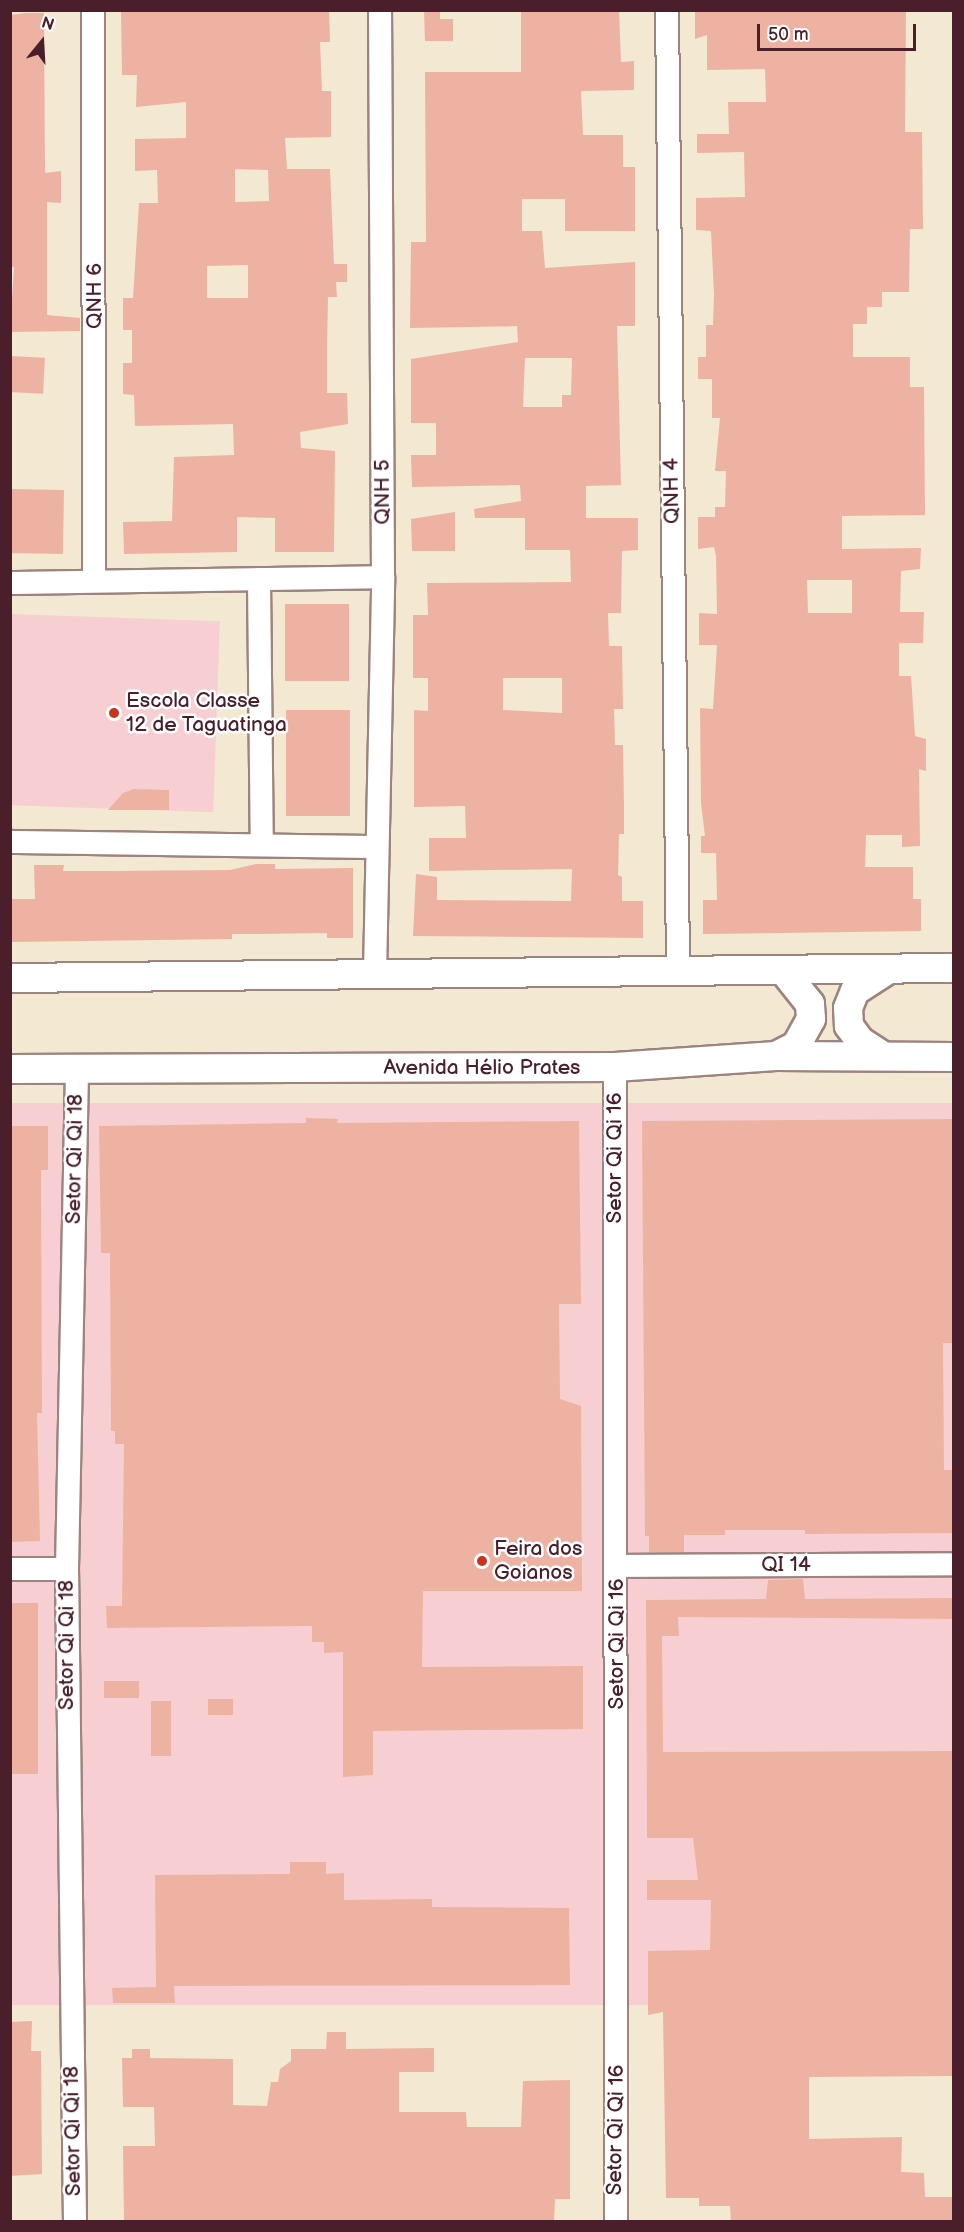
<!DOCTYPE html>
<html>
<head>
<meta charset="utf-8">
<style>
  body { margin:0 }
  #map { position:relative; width:964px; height:2232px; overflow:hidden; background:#f3e8d1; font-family:"Balsamiq Sans",sans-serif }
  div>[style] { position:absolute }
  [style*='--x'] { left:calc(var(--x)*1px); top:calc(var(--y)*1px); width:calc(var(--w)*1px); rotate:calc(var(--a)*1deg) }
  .built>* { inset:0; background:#f7cfd2; transform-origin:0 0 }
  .building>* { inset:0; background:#eeb2a2; transform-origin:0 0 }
  .roads { filter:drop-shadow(2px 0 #9e847e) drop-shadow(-2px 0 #9e847e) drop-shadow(0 2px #9e847e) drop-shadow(0 -2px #9e847e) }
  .minor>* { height:22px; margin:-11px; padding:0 11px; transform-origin:11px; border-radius:11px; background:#fff }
  .major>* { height:28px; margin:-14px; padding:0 14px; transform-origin:14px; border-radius:14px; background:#fff }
  .dots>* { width:16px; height:16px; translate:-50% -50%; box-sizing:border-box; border:3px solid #fff; border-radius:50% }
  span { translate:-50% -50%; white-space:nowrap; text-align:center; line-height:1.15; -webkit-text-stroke:5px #fff; paint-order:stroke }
  .street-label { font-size:21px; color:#4a1f2b }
  .poi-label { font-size:21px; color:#4a1f2b }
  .left { translate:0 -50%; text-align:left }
  .frame { position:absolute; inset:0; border:12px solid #4a1f2b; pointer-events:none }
  .north { position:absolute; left:12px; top:12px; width:60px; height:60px; -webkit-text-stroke:4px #fff; paint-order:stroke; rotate:18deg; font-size:16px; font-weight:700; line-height:24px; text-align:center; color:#4a1f2b }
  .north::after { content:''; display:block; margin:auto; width:21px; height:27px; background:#4a1f2b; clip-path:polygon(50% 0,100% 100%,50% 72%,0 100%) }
  .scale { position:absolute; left:757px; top:24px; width:159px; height:27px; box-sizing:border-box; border:3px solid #4a1f2b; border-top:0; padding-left:8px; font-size:18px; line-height:21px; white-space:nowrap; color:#4a1f2b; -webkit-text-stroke:4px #fff; paint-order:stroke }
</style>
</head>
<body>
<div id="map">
  <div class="built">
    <div style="left:11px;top:614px;width:209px;height:191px;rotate:2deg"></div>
    <div style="left:953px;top:1103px;width:902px;height:943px;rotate:90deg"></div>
  </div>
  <div class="building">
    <div style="clip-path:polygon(evenodd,121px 10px,329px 10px,330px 42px,320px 42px,322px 91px,331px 91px,331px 137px,285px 138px,287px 169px,330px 169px,334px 264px,347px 264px,347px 282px,336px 282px,337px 297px,328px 297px,327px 349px,327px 393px,347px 393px,348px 424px,300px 432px,301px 448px,335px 451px,334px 552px,275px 552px,275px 518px,237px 517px,237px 552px,124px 554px,123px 522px,172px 521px,174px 457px,234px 455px,233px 424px,135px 426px,134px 395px,123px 394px,123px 363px,132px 363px,132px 330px,123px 330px,123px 298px,133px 298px,139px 203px,158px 203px,157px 170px,135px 171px,135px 139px,186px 138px,186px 102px,136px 107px,137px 75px,122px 75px,121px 10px,235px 169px,268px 170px,269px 201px,235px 202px,235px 169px,121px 10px,248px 265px,248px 298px,207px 298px,207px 266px,248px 265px)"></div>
    <div style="clip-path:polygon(424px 10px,440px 10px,440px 19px,453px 19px,453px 41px,425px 41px)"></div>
    <div style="clip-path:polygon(evenodd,521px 10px,619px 10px,621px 62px,634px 61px,634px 90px,581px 91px,583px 135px,623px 135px,623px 167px,635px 167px,635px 231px,565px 231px,565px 199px,522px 199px,522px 231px,542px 231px,545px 268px,635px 262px,635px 326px,617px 326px,621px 485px,586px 486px,586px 518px,638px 518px,638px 550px,622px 551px,621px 613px,608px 613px,609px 646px,622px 646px,623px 709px,614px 709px,615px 745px,623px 745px,624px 805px,624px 834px,619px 834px,618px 875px,622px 877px,622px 901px,643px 901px,643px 938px,413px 936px,416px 874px,437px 877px,437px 900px,571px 901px,572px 869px,429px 871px,429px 838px,466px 838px,465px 806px,414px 807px,414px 710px,428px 711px,428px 678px,413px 678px,413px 615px,428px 615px,427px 583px,571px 582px,570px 550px,525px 550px,525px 518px,475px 518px,474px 509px,521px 501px,520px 485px,412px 487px,411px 455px,436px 455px,436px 423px,411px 423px,411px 359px,518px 342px,517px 326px,410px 328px,411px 242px,426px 242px,425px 72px,521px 72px,521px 10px,525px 358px,572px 358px,571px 395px,562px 395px,562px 407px,523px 407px,525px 358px,521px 10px,503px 678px,562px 678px,562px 713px,503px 710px,503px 678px)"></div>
    <div style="clip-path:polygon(evenodd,695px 10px,906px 10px,905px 132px,922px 132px,923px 229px,910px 229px,909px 292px,882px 292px,882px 307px,867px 307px,867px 324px,853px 324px,853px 357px,910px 357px,910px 387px,924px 387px,925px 515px,842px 516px,842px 549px,921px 548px,920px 569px,901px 571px,900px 612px,924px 612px,923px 643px,899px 643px,899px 676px,911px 676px,915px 736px,926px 739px,926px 771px,919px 769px,920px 846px,902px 847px,902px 835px,866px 835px,865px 867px,913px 867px,913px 899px,921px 899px,921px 931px,703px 934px,703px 900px,717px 900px,716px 853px,701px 853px,701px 836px,705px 836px,701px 803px,700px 708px,713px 709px,717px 645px,699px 645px,699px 613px,717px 614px,716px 556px,714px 547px,698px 549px,698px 517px,715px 517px,715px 507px,725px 507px,726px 471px,715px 471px,720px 418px,712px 418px,712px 379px,698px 379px,698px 357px,706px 357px,706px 325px,713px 325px,714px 294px,711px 231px,696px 230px,696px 198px,745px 197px,744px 152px,697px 153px,697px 134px,729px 134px,728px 102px,766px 102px,765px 69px,707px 70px,707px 35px,695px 39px,695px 10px,807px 580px,852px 580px,852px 613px,808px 613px,807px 580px)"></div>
    <div style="clip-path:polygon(26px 13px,44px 13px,45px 173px,61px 171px,61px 203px,47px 202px,47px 315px,80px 318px,80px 331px,10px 332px,14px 267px,10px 267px,10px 15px)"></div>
    <div style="left:10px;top:356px;width:35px;height:36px;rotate:3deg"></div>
    <div style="left:64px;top:490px;width:64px;height:54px;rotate:91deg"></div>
    <div style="clip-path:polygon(455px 512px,455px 551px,412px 551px,411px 519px)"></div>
    <div style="left:285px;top:604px;width:64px;height:77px"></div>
    <div style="left:286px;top:710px;width:64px;height:106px"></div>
    <div style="clip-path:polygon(134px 789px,169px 790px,169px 810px,108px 810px,123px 793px)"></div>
    <div style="clip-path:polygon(256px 864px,275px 864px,275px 869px,353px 868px,353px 938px,327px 938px,327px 933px,258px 934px,232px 934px,232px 939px,10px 942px,10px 899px,35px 899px,34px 865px,64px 865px,63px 871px,111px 871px,230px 870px)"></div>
    <div style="clip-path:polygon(306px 1118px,338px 1119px,337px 1123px,579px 1121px,581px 1304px,559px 1304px,560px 1399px,581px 1406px,582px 1591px,423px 1591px,422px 1667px,583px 1666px,583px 1729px,373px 1731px,373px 1775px,343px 1777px,343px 1652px,324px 1653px,324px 1642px,312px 1642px,312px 1626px,107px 1628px,106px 1606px,122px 1606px,124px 1444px,115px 1444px,115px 1431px,111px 1431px,110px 1253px,101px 1253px,99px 1126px,306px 1123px)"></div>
    <div style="clip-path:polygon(954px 1119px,954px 1343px,943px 1343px,944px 1470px,954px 1470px,954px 1533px,805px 1534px,805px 1530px,725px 1530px,725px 1535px,684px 1535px,684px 1552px,649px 1552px,649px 1536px,645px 1536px,642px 1121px)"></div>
    <div style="clip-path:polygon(10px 1126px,48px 1126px,48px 1170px,41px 1170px,42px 1413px,37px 1413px,40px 1541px,10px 1542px)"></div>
    <div style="clip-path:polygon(803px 1579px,805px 1599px,954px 1598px,954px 1619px,678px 1617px,679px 1636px,662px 1636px,663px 1752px,952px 1751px,952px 2076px,809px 2077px,809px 2139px,902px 2137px,901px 2172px,924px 2173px,925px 2197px,953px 2197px,954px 2222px,731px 2222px,730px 2206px,699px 2206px,699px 2198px,666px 2198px,663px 2012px,648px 2015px,648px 1951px,710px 1950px,711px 1900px,647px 1900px,647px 1880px,698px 1880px,693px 1838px,647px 1838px,646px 1600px,766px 1599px,768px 1580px)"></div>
    <div style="left:10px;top:1603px;width:28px;height:171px"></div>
    <div style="left:104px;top:1681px;width:35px;height:17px"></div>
    <div style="left:208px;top:1699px;width:25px;height:16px"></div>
    <div style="left:151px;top:1701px;width:20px;height:55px"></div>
    <div style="clip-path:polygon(290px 1862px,326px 1862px,326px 1874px,344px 1873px,344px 1900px,432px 1899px,432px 1907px,569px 1908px,570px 1985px,174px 1986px,175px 2003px,113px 2003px,112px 1988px,156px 1987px,155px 1875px,290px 1874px)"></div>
    <div style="clip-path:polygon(32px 2021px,31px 2051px,41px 2051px,42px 2174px,10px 2176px,10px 2022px)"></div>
    <div style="clip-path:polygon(327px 2032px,346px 2032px,346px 2049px,434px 2048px,434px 2072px,399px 2072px,399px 2112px,466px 2112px,467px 2127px,521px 2127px,523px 2081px,570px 2080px,570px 2199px,555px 2199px,554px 2222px,124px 2222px,123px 2146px,155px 2146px,154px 2107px,123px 2107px,122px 2058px,132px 2058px,132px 2049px,150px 2049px,150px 2058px,233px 2059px,233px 2105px,267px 2106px,271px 2082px,278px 2082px,280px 2069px,291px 2061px,291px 2049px,326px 2049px)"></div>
  </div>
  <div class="roads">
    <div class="minor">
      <div style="--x:93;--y:10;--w:571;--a:89.9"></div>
      <div style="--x:667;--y:10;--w:961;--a:89.34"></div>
      <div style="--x:259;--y:579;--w:266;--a:89.4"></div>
      <div style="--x:10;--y:583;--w:373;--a:-0.9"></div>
      <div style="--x:10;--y:842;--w:367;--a:0.8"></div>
      <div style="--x:375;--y:973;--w:396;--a:-88.8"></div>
      <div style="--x:383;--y:577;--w:567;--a:-90.3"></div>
      <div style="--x:615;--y:1067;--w:1155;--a:89.95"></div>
      <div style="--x:618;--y:1566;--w:336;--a:-0.3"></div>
      <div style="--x:10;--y:1569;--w:57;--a:0"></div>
      <div style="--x:75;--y:2222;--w:653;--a:-90.7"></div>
      <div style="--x:67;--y:1569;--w:500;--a:-88.85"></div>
    </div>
    <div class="major">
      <div style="--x:10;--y:978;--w:944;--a:-0.61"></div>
      <div style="--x:776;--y:1056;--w:22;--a:-27"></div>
      <div style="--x:796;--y:1046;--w:31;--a:-61"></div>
      <div style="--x:811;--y:1019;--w:15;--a:-94"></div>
      <div style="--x:810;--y:1004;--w:43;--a:-128.5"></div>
      <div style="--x:883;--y:1056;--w:27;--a:-147"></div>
      <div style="--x:860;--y:1041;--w:19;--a:-126"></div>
      <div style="--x:849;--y:1026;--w:18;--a:-93"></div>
      <div style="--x:848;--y:1008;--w:18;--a:-68"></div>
      <div style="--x:855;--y:991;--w:40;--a:-32.9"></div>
      <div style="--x:10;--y:1069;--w:605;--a:-0.19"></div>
      <div style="--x:615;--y:1067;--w:161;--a:-3.9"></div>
      <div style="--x:776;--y:1056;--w:178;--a:0.3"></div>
    </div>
  </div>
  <div class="dots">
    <div style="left:114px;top:713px;background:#c8321e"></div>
    <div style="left:482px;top:1561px;background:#c8321e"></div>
  </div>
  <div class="street-label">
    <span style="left:95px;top:296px;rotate:-90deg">QNH 6</span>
    <span style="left:672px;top:491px;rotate:-91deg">QNH 4</span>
    <span style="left:383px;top:492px;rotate:-90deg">QNH 5</span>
    <span style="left:482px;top:1068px">Avenida Hélio Prates</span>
    <span style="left:615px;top:1158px;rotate:-90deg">Setor Qi Qi 16</span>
    <span style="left:75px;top:1159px;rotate:-89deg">Setor Qi Qi 18</span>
    <span style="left:786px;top:1565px">QI 14</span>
    <span style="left:617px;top:1644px;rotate:-90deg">Setor Qi Qi 16</span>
    <span style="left:67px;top:1645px;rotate:-90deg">Setor Qi Qi 18</span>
    <span style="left:616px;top:2130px;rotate:-89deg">Setor Qi Qi 16</span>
    <span style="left:73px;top:2131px;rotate:-91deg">Setor Qi Qi 18</span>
  </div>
  <div class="poi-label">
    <span class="left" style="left:126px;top:713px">Escola Classe<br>12 de Taguatinga</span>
    <span class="left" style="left:494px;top:1561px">Feira dos<br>Goianos</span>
  </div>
  <div class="frame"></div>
  <div class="north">N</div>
  <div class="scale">50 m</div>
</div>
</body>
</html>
